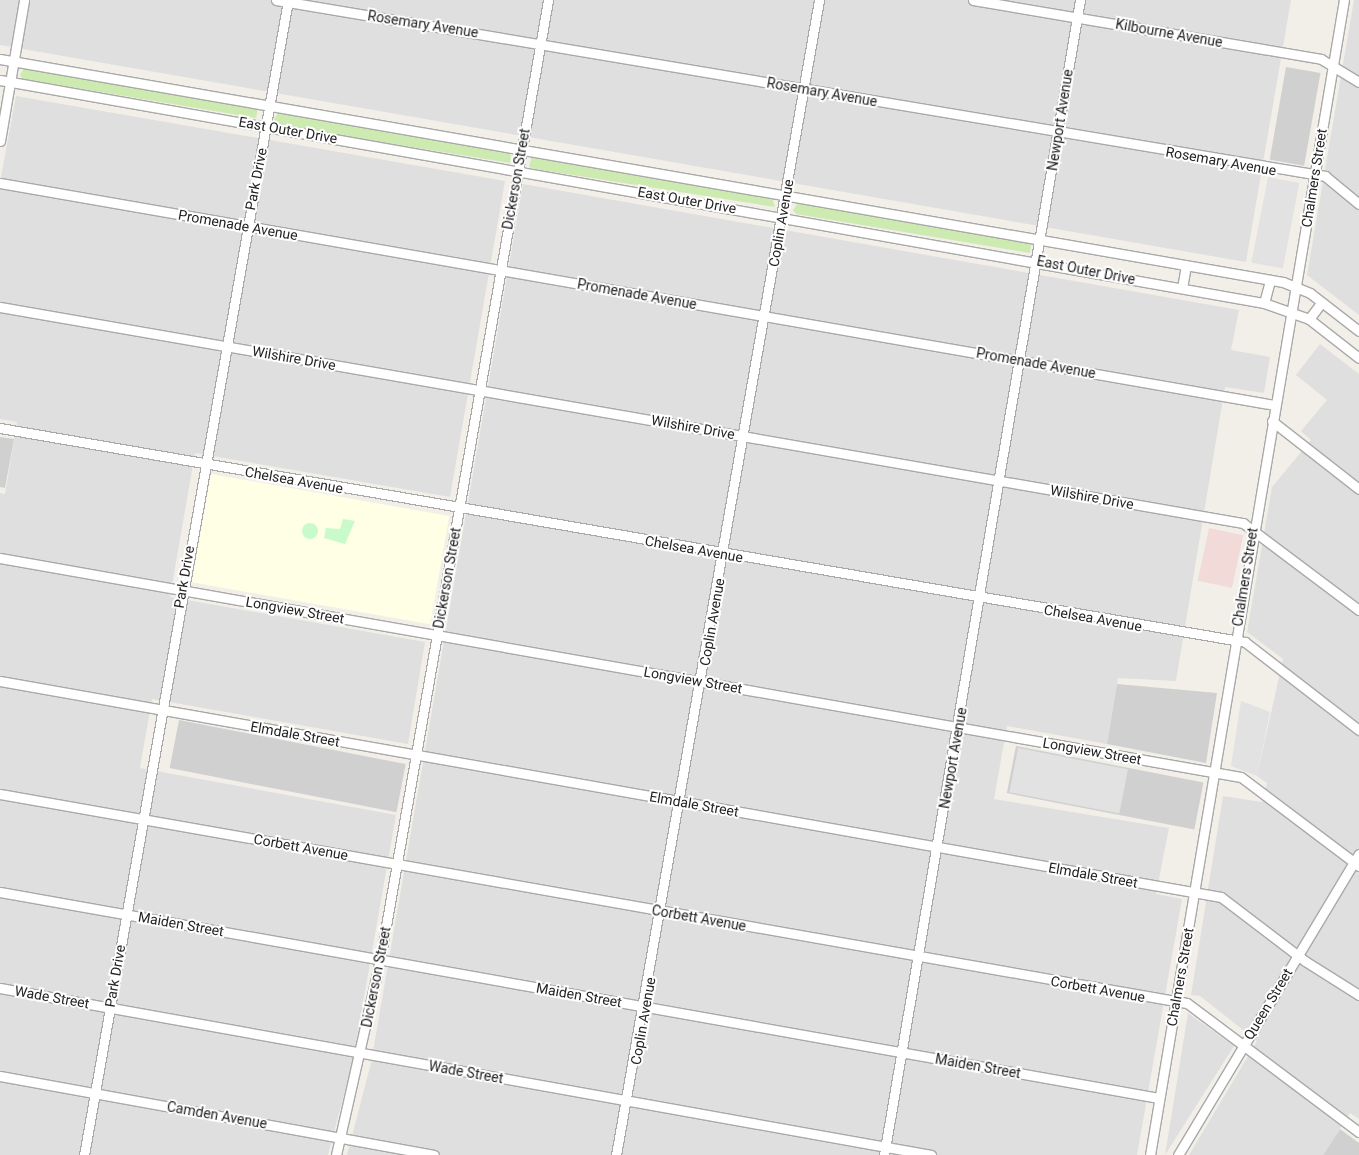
<!DOCTYPE html>
<html>
<head>
<meta charset="utf-8">
<style>
  body { margin:0 }
  #map { position:relative; width:1359px; height:1155px; overflow:hidden; background:#f2efe9; font-family:Roboto,sans-serif }
  div>[style] { position:absolute }
  [style*='--x'] { left:calc(var(--x)*1px); top:calc(var(--y)*1px); width:calc(var(--w)*1px); rotate:calc(var(--a)*1deg) }
  .residential>* { inset:0; background:#e0dfdf }
  .commercial>* { inset:0; background:#f2dad9; transform-origin:0 0 }
  .education>* { inset:0; background:#ffffe5; transform-origin:0 0 }
  .religious>* { inset:0; background:#d0d0d0; transform-origin:0 0 }
  .grass>* { inset:0; background:#cdebb0 }
  .park>* { inset:0; background:#c8facc }
  .round { border-radius:50% }
  .parking>* { inset:0; background:#e2e2e2; transform-origin:0 0 }
  .roads { filter:drop-shadow(1px 0 #a9a9a9) drop-shadow(-1px 0 #a9a9a9) drop-shadow(0 1px #a9a9a9) drop-shadow(0 -1px #a9a9a9) }
  .minor>* { height:9px; margin:-4.5px; padding:0 4.5px; transform-origin:4.5px; border-radius:4.5px; background:#fff }
  span { translate:-50% -50%; white-space:nowrap; text-align:center; line-height:1.15; -webkit-text-stroke:4px #fff; paint-order:stroke }
  .street-label { font-size:14px; color:#222 }
</style>
</head>
<body>
<div id="map">
  <div class="residential">
    <div style="clip-path:polygon(0 0,1291px 0,1246px 262px,0 45px)"></div>
    <div style="clip-path:polygon(1354px 0,1359px 0,1359px 315px,1307px 275px)"></div>
    <div style="clip-path:polygon(16px 96px,505px 181px,450px 497px,195px 453px,170px 597px,425px 642px,408px 744px,152px 699px,140px 768px,396px 815px,353px 1060px,328px 1155px,0 1155px,0 493px,5px 494px,17px 422px,0 419px,0 182px)"></div>
    <div style="clip-path:polygon(523px 184px,1239px 310px,1231px 350px,1270px 357px,1264px 393px,1225px 387px,1176px 681px,1118px 678px,1107px 744px,1007px 726px,994px 799px,1169px 828px,1156px 894px,1182px 899px,1137px 1155px,347px 1155px,371px 1063px)"></div>
    <div style="clip-path:polygon(1320px 344px,1359px 374px,1359px 1119px,1350px 1113px,1323px 1155px,1189px 1155px,1257px 1041px,1200px 996px,1191px 995px,1223px 796px,1262px 802px,1267px 783px,1257px 776px,1283px 659px,1247px 632px,1272px 487px,1311px 440px,1301px 431px,1327px 400px,1296px 375px)"></div>
    <div style="clip-path:polygon(1188px 1013px,1234px 1046px,1165px 1155px)"></div>
  </div>
  <div class="commercial">
    <div style="left:1209px;top:528px;width:35px;height:54px;rotate:12deg"></div>
  </div>
  <div class="education">
    <div style="left:211px;top:474px;width:242px;height:110px;rotate:10deg"></div>
  </div>
  <div class="religious">
    <div style="left:1286px;top:67px;width:35px;height:94px;rotate:10deg"></div>
    <div style="clip-path:polygon(0 437px,14px 439px,5px 488px,0 487px)"></div>
    <div style="clip-path:polygon(1117px 684px,1217px 693px,1206px 763px,1107px 744px)"></div>
    <div style="left:179px;top:720px;width:231px;height:49px;rotate:11deg"></div>
    <div style="left:1016px;top:746px;width:191px;height:48px;rotate:11deg"></div>
    <div style="clip-path:polygon(1340px 1129px,1359px 1143px,1359px 1155px,1323px 1155px)"></div>
  </div>
  <div class="grass">
    <div style="clip-path:polygon(24px 68px,251px 107px,258px 109px,256px 118px,23px 79px,20px 75px)"></div>
    <div style="clip-path:polygon(278px 113px,504px 152px,511px 155px,510px 163px,277px 125px,273px 121px)"></div>
    <div style="clip-path:polygon(532px 156px,772px 198px,775px 207px,535px 169px,529px 167px)"></div>
    <div style="clip-path:polygon(798px 203px,1026px 242px,1031px 244px,1030px 253px,796px 214px,793px 210px)"></div>
  </div>
  <div class="park">
    <div style="clip-path:polygon(343px 519px,355px 521px,345px 544px,324px 538px,326px 528px,340px 529px)"></div>
    <div class="round" style="left:302px;top:523px;width:16px;height:16px"></div>
  </div>
  <div class="parking">
    <div style="left:1268px;top:177px;width:32px;height:87px;rotate:11deg"></div>
    <div style="clip-path:polygon(1241px 701px,1270px 712px,1257px 776px,1231px 766px)"></div>
    <div style="left:1018px;top:748px;width:112px;height:45px;rotate:11deg"></div>
  </div>
  <div class="roads">
    <div class="minor">
      <div style="--x:276;--y:0;--w:1064;--a:9.52"></div>
      <div style="--x:1325;--y:176;--w:44;--a:39.5"></div>
      <div style="--x:973;--y:0;--w:353;--a:9.6"></div>
      <div style="--x:1321;--y:59;--w:44;--a:31.2"></div>
      <div style="--x:0;--y:59;--w:1302;--a:9.86"></div>
      <div style="--x:1283;--y:282;--w:29;--a:22"></div>
      <div style="--x:1310;--y:293;--w:62;--a:37.8"></div>
      <div style="--x:0;--y:80;--w:1284;--a:10.01"></div>
      <div style="--x:1264;--y:303;--w:48;--a:19.6"></div>
      <div style="--x:1309;--y:319;--w:63;--a:38"></div>
      <div style="--x:0;--y:141;--w:143;--a:-80.3"></div>
      <div style="--x:0;--y:183;--w:1293;--a:9.88"></div>
      <div style="--x:1182;--y:288;--w:23;--a:-80"></div>
      <div style="--x:1264;--y:303;--w:24;--a:-75"></div>
      <div style="--x:0;--y:307;--w:1262;--a:9.86"></div>
      <div style="--x:1243;--y:523;--w:145;--a:36.9"></div>
      <div style="--x:1309;--y:319;--w:21;--a:-53"></div>
      <div style="--x:1272;--y:421;--w:110;--a:38"></div>
      <div style="--x:0;--y:428;--w:1263;--a:9.75"></div>
      <div style="--x:1245;--y:642;--w:144;--a:37.7"></div>
      <div style="--x:0;--y:558;--w:1260;--a:10.01"></div>
      <div style="--x:1241;--y:777;--w:148;--a:37"></div>
      <div style="--x:0;--y:681;--w:1240;--a:10.03"></div>
      <div style="--x:1221;--y:897;--w:106;--a:37.3"></div>
      <div style="--x:1305;--y:961;--w:64;--a:32.2"></div>
      <div style="--x:0;--y:794;--w:1205;--a:9.99"></div>
      <div style="--x:1187;--y:1003;--w:215;--a:36.9"></div>
      <div style="--x:0;--y:892;--w:1177;--a:10.08"></div>
      <div style="--x:0;--y:988;--w:946;--a:10.17"></div>
      <div style="--x:0;--y:1076;--w:441;--a:10.3"></div>
      <div style="--x:84;--y:1155;--w:1173;--a:-79.98"></div>
      <div style="--x:336;--y:1155;--w:200;--a:-77.3"></div>
      <div style="--x:380;--y:960;--w:975;--a:-80.07"></div>
      <div style="--x:616;--y:1155;--w:1173;--a:-80.03"></div>
      <div style="--x:884;--y:1155;--w:1172;--a:-80.37"></div>
      <div style="--x:1150;--y:1155;--w:1171;--a:-80.47"></div>
      <div style="--x:1178;--y:1155;--w:351;--a:-59"></div>
    </div>
  </div>
  <div class="street-label">
    <span style="left:423px;top:24px;rotate:9deg">Rosemary Avenue</span>
    <span style="left:1169px;top:33px;rotate:10deg">Kilbourne Avenue</span>
    <span style="left:822px;top:92px;rotate:10deg">Rosemary Avenue</span>
    <span style="left:1060px;top:120px;rotate:-81deg">Newport Avenue</span>
    <span style="left:288px;top:130px;rotate:10deg">East Outer Drive</span>
    <span style="left:1221px;top:161px;rotate:10deg">Rosemary Avenue</span>
    <span style="left:1314px;top:178px;rotate:-81deg">Chalmers Street</span>
    <span style="left:256px;top:179px;rotate:-79deg">Park Drive</span>
    <span style="left:516px;top:179px;rotate:-80deg">Dickerson Street</span>
    <span style="left:687px;top:200px;rotate:10deg">East Outer Drive</span>
    <span style="left:781px;top:223px;rotate:-80deg">Coplin Avenue</span>
    <span style="left:238px;top:225px;rotate:10deg">Promenade Avenue</span>
    <span style="left:1086px;top:270px;rotate:11deg">East Outer Drive</span>
    <span style="left:637px;top:294px;rotate:10deg">Promenade Avenue</span>
    <span style="left:294px;top:358px;rotate:10deg">Wilshire Drive</span>
    <span style="left:1036px;top:363px;rotate:10deg">Promenade Avenue</span>
    <span style="left:693px;top:427px;rotate:10deg">Wilshire Drive</span>
    <span style="left:294px;top:480px;rotate:10deg">Chelsea Avenue</span>
    <span style="left:1092px;top:497px;rotate:10deg">Wilshire Drive</span>
    <span style="left:694px;top:549px;rotate:10deg">Chelsea Avenue</span>
    <span style="left:184px;top:577px;rotate:-80deg">Park Drive</span>
    <span style="left:1245px;top:577px;rotate:-81deg">Chalmers Street</span>
    <span style="left:447px;top:578px;rotate:-80deg">Dickerson Street</span>
    <span style="left:295px;top:610px;rotate:10deg">Longview Street</span>
    <span style="left:1093px;top:618px;rotate:10deg">Chelsea Avenue</span>
    <span style="left:712px;top:622px;rotate:-80deg">Coplin Avenue</span>
    <span style="left:693px;top:680px;rotate:10deg">Longview Street</span>
    <span style="left:295px;top:734px;rotate:10deg">Elmdale Street</span>
    <span style="left:1092px;top:751px;rotate:10deg">Longview Street</span>
    <span style="left:953px;top:758px;rotate:-80deg">Newport Avenue</span>
    <span style="left:694px;top:804px;rotate:10deg">Elmdale Street</span>
    <span style="left:301px;top:847px;rotate:10deg">Corbett Avenue</span>
    <span style="left:1093px;top:875px;rotate:10deg">Elmdale Street</span>
    <span style="left:699px;top:918px;rotate:10deg">Corbett Avenue</span>
    <span style="left:181px;top:924px;rotate:10deg">Maiden Street</span>
    <span style="left:115px;top:976px;rotate:-80deg">Park Drive</span>
    <span style="left:376px;top:977px;rotate:-79deg">Dickerson Street</span>
    <span style="left:1180px;top:977px;rotate:-80deg">Chalmers Street</span>
    <span style="left:1098px;top:989px;rotate:10deg">Corbett Avenue</span>
    <span style="left:579px;top:995px;rotate:10deg">Maiden Street</span>
    <span style="left:52px;top:997px;rotate:10deg">Wade Street</span>
    <span style="left:1268px;top:1004px;rotate:-59deg">Queen Street</span>
    <span style="left:643px;top:1021px;rotate:-80deg">Coplin Avenue</span>
    <span style="left:978px;top:1066px;rotate:10deg">Maiden Street</span>
    <span style="left:466px;top:1072px;rotate:10deg">Wade Street</span>
    <span style="left:217px;top:1115px;rotate:10deg">Camden Avenue</span>
  </div>
</div>
</body>
</html>
